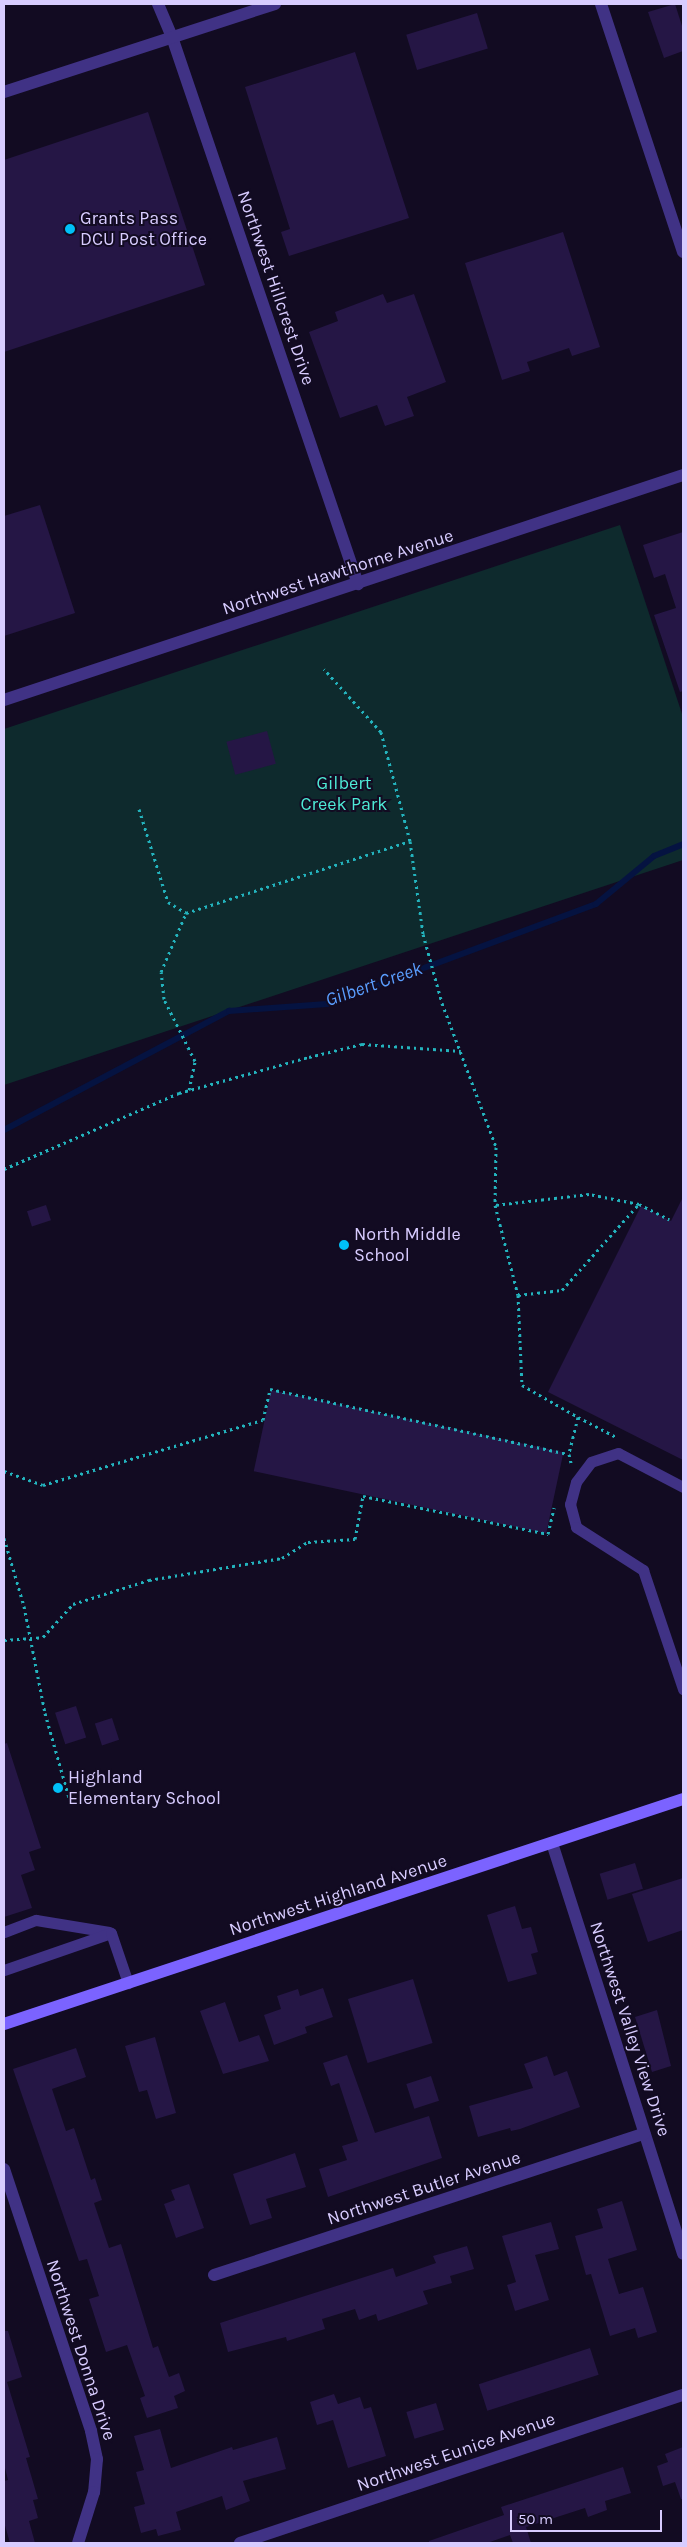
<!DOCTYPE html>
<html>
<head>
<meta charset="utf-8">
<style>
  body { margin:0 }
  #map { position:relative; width:687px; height:2547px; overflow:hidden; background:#120b22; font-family:Karla,sans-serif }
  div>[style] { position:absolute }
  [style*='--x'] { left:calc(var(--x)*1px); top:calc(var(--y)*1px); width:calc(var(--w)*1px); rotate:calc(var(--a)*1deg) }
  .green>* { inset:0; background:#0e2a2d }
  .stream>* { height:6px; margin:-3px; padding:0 3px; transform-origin:3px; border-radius:3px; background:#051341 }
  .building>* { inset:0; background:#251645; transform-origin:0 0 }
  .path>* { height:3px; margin-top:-1.5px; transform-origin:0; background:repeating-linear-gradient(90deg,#23b3bd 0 2.5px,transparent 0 6.5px) }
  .service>* { height:11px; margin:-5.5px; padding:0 5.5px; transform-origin:5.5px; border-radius:5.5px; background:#403285 }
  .minor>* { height:12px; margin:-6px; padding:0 6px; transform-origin:6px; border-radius:6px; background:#403285 }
  .tertiary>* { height:12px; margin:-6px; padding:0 6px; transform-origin:6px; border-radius:6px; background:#403285 }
  .secondary>* { height:12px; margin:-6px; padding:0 6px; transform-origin:6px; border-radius:6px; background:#7b63ff }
  .dots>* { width:14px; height:14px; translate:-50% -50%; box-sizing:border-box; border:2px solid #120b22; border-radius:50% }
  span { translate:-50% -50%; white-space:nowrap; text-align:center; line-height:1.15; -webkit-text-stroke:4px #120b22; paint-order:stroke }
  .poi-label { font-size:18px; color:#d8ccff }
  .left { translate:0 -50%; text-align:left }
  .street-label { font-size:18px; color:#d8ccff }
  .park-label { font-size:18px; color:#4eead6 }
  .water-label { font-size:19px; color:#5a9eff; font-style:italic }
  .frame { position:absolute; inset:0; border:5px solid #d8ccff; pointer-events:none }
  .scale { position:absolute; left:510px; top:2510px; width:152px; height:22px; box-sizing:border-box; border:2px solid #d8ccff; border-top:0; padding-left:6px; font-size:15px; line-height:18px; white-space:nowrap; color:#d8ccff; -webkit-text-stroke:4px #120b22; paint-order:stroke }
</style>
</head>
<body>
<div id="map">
  <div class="green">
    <div style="clip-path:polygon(620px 525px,683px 717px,683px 860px,4px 1085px,4px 729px)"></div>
  </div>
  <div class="stream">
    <div style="--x:4;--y:1130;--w:255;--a:-27.9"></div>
    <div style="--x:229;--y:1011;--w:98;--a:-4.1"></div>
    <div style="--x:327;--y:1004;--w:287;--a:-20.4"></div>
    <div style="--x:596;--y:904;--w:75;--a:-39.6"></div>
    <div style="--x:654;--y:856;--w:31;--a:-22"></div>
  </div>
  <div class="building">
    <div style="clip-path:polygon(675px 4px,683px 29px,683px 51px,664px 58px,648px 12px)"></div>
    <div style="left:477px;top:13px;width:37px;height:74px;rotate:73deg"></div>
    <div style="clip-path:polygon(355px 52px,409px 218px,289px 256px,281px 232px,290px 229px,245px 87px)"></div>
    <div style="clip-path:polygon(148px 112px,205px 285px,4px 352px,4px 160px)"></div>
    <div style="clip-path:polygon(563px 232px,600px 347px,572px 356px,569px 348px,527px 362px,530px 371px,502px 380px,465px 263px)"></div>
    <div style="clip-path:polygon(383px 294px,387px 303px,414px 294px,446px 382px,407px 397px,414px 416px,385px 426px,377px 405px,340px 418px,309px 332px,338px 321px,335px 312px)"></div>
    <div style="clip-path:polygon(40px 505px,75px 613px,4px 636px,4px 516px)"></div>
    <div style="clip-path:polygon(683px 532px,683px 691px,680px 692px,654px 615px,676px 608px,665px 574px,654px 578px,643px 545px)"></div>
    <div style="left:267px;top:731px;width:34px;height:42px;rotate:75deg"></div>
    <div style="clip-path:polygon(683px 1197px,683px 1460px,548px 1392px,641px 1206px,671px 1221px)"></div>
    <div style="left:46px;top:1205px;width:16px;height:20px;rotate:72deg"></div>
    <div style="left:271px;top:1390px;width:299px;height:83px;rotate:12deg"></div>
    <div style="left:76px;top:1706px;width:33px;height:22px;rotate:72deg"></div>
    <div style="left:112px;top:1718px;width:23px;height:18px;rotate:72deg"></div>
    <div style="clip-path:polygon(7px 1743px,41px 1848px,29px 1852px,35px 1870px,21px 1875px,32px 1908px,4px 1917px,4px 1744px)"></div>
    <div style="left:635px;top:1863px;width:27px;height:37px;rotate:73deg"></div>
    <div style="clip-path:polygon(683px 1878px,683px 1930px,648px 1942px,632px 1894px)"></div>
    <div style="clip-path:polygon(515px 1906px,522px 1929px,531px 1927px,538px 1952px,531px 1954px,537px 1974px,508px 1982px,487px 1915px)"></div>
    <div style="left:413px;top:1979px;width:67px;height:68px;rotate:73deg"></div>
    <div style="clip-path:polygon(323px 1988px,333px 2017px,305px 2027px,307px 2033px,274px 2045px,264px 2015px,281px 2009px,277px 1996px,298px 1989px,300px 1996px)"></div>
    <div style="clip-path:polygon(225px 2002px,239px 2042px,259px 2035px,269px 2061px,223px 2074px,200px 2011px)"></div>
    <div style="clip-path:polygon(657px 2010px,671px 2066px,652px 2072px,635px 2017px)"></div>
    <div style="clip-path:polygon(155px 2037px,176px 2113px,156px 2119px,147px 2090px,139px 2092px,125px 2046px)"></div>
    <div style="clip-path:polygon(76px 2048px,86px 2077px,52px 2089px,66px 2131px,74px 2128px,91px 2180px,95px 2178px,102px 2200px,94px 2203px,109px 2248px,121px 2244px,153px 2348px,158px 2346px,169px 2377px,179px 2373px,185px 2391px,174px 2396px,178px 2408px,147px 2418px,140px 2398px,145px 2396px,127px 2345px,106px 2352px,89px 2299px,99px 2296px,87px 2259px,79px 2261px,13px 2069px)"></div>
    <div style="clip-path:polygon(347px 2055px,375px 2133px,429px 2116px,442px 2158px,328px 2197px,319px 2169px,347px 2160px,342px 2146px,358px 2141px,339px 2083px,331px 2086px,323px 2063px)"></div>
    <div style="clip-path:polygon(547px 2056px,554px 2076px,567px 2071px,580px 2107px,520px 2129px,511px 2131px,510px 2128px,478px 2137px,469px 2106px,533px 2088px,524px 2064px)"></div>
    <div style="left:431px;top:2076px;width:26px;height:26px;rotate:72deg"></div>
    <div style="clip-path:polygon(295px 2153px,306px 2187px,266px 2199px,272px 2218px,250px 2225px,233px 2174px)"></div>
    <div style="clip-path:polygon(189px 2184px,204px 2228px,176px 2238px,164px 2204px,175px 2200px,171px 2190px)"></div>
    <div style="clip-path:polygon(622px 2201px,637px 2250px,608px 2259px,619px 2294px,643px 2287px,657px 2332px,638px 2338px,635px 2328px,610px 2336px,591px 2274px,586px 2275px,575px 2236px,603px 2228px,597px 2209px)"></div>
    <div style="clip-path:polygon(551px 2222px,559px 2249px,535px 2255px,549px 2300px,515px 2311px,507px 2285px,516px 2282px,502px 2236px)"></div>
    <div style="clip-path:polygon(467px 2246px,474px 2269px,450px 2276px,452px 2283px,423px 2291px,428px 2304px,378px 2321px,376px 2314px,359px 2320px,355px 2309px,322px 2319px,325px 2329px,287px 2341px,286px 2337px,228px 2352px,220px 2323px,393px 2268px,396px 2277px,436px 2263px,433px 2256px)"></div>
    <div style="clip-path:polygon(4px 2331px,8px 2331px,22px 2377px,7px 2382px,30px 2457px,26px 2458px,38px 2499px,33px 2500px,38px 2518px,29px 2521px,35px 2543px,10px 2543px,4px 2522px,4px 2481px,8px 2480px,4px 2464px)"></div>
    <div style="left:590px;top:2348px;width:28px;height:117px;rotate:72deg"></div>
    <div style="clip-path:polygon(334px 2394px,338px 2404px,360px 2397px,364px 2409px,371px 2407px,386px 2456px,348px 2468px,333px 2420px,317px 2425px,310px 2402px)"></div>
    <div style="left:436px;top:2403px;width:28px;height:31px;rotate:73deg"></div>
    <div style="clip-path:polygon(160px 2429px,171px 2468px,232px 2447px,233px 2450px,277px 2437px,286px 2469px,243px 2481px,250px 2501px,226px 2510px,222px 2496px,176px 2512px,181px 2530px,158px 2536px,156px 2529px,141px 2533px,134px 2507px,145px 2504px,136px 2472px,144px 2470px,134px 2436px)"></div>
    <div style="clip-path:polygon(683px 2447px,683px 2499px,681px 2499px,675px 2482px,663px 2486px,657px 2466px,668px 2462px,665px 2454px)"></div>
    <div style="clip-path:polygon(623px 2467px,631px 2493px,605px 2501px,607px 2510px,588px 2517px,585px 2508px,526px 2527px,531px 2543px,513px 2543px,510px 2535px,487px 2543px,429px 2543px,429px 2541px,504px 2515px,501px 2507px)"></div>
  </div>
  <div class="path">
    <div style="--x:139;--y:809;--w:97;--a:72.7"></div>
    <div style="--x:168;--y:902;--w:21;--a:31"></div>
    <div style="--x:410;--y:841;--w:94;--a:82"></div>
    <div style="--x:423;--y:934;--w:72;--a:74.6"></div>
    <div style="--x:442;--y:1003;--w:154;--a:69.4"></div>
    <div style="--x:496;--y:1147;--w:58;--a:91"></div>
    <div style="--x:495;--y:1205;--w:93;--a:75.7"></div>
    <div style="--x:518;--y:1295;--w:44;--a:-6.5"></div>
    <div style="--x:562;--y:1290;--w:115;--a:-48.2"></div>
    <div style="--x:639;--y:1204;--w:51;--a:-168.7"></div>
    <div style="--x:589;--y:1194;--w:95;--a:173.3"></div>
    <div style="--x:189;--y:1090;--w:30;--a:-78"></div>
    <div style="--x:195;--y:1061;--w:69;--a:-116.6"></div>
    <div style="--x:164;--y:999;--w:27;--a:-96"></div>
    <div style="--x:161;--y:972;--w:64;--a:-67"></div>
    <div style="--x:186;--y:913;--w:235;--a:-17.8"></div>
    <div style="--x:410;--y:841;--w:113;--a:-104.9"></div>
    <div style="--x:381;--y:732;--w:85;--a:-132.1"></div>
    <div style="--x:4;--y:1169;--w:191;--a:-23.5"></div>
    <div style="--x:179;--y:1093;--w:135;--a:-15.5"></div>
    <div style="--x:309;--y:1057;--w:55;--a:-13.8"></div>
    <div style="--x:362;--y:1044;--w:99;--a:4"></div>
    <div style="--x:639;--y:1204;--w:34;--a:27"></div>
    <div style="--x:518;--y:1295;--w:90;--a:87.5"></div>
    <div style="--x:522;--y:1385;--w:64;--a:29.7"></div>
    <div style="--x:578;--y:1417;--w:38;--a:104"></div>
    <div style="--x:569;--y:1454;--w:9;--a:77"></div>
    <div style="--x:578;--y:1417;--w:45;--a:27.7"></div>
    <div style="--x:4;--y:1471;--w:41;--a:19.7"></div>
    <div style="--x:43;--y:1485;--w:229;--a:-16.5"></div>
    <div style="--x:263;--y:1420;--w:32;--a:-77"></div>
    <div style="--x:270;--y:1389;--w:306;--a:12.3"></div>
    <div style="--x:4;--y:1538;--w:71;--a:73.6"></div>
    <div style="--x:24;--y:1606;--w:109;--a:78.9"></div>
    <div style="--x:45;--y:1713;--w:88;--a:74.2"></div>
    <div style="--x:4;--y:1640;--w:39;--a:-4"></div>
    <div style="--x:43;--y:1637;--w:45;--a:-47.7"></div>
    <div style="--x:73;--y:1604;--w:80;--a:-17.5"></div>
    <div style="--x:149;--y:1580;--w:135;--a:-9.4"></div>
    <div style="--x:282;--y:1558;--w:31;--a:-32"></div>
    <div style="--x:308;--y:1542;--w:47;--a:-3.7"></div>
    <div style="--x:355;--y:1539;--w:44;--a:-79.5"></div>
    <div style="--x:363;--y:1496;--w:189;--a:11.6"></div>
    <div style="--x:548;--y:1534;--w:27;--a:-77"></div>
  </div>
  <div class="service">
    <div style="--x:683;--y:1487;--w:73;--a:-152.4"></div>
    <div style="--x:618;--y:1453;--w:28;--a:162"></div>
    <div style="--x:591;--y:1462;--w:25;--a:127"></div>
    <div style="--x:576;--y:1482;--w:23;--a:105"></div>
    <div style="--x:570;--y:1504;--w:24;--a:75"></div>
    <div style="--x:576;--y:1527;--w:80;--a:32.7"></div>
    <div style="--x:643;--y:1570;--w:126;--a:71.4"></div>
    <div style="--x:4;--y:1932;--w:34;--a:-21"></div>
    <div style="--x:36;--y:1920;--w:74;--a:9.3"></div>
    <div style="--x:4;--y:1970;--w:113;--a:-19.1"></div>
    <div style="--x:111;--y:1933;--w:53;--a:71.2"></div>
  </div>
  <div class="minor">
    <div style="--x:601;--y:4;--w:261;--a:71.7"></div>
    <div style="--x:552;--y:1843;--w:431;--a:72.3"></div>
    <div style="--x:4;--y:2169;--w:276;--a:71.6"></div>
    <div style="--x:91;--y:2431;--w:29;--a:78"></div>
    <div style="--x:97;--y:2459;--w:33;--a:95"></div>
    <div style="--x:94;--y:2492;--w:53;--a:107.4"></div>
    <div style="--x:214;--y:2275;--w:453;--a:-18.2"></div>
    <div style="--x:240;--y:2543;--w:467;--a:-18.5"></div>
  </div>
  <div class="tertiary">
    <div style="--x:158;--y:4;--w:36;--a:67"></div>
    <div style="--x:172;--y:37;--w:578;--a:71.22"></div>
    <div style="--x:4;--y:92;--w:285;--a:-18"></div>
    <div style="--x:4;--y:700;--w:715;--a:-18.33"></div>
  </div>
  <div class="secondary">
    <div style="--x:4;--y:2024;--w:715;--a:-18.33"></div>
  </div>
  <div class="dots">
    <div style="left:70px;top:229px;background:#00c0f7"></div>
    <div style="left:344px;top:1245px;background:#00c0f7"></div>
    <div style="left:58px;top:1788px;background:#00c0f7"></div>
  </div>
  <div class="poi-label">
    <span class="left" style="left:80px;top:229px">Grants Pass<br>DCU Post Office</span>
    <span class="left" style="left:354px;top:1245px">North Middle<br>School</span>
    <span class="left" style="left:68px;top:1788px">Highland<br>Elementary School</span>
  </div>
  <div class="street-label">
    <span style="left:276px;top:288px;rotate:71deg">Northwest Hillcrest Drive</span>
    <span style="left:338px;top:572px;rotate:-18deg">Northwest Hawthorne Avenue</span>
    <span style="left:338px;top:1895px;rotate:-18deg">Northwest Highland Avenue</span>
    <span style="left:630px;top:2029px;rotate:72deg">Northwest Valley View Drive</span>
    <span style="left:424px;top:2188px;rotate:-18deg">Northwest Butler Avenue</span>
    <span style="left:81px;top:2350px;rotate:72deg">Northwest Donna Drive</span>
    <span style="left:456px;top:2452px;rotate:-19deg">Northwest Eunice Avenue</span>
  </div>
  <div class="park-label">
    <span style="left:344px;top:794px">Gilbert<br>Creek Park</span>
  </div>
  <div class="water-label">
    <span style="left:374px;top:985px;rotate:-19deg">Gilbert Creek</span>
  </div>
  <div class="frame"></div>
  <div class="scale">50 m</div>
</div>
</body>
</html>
